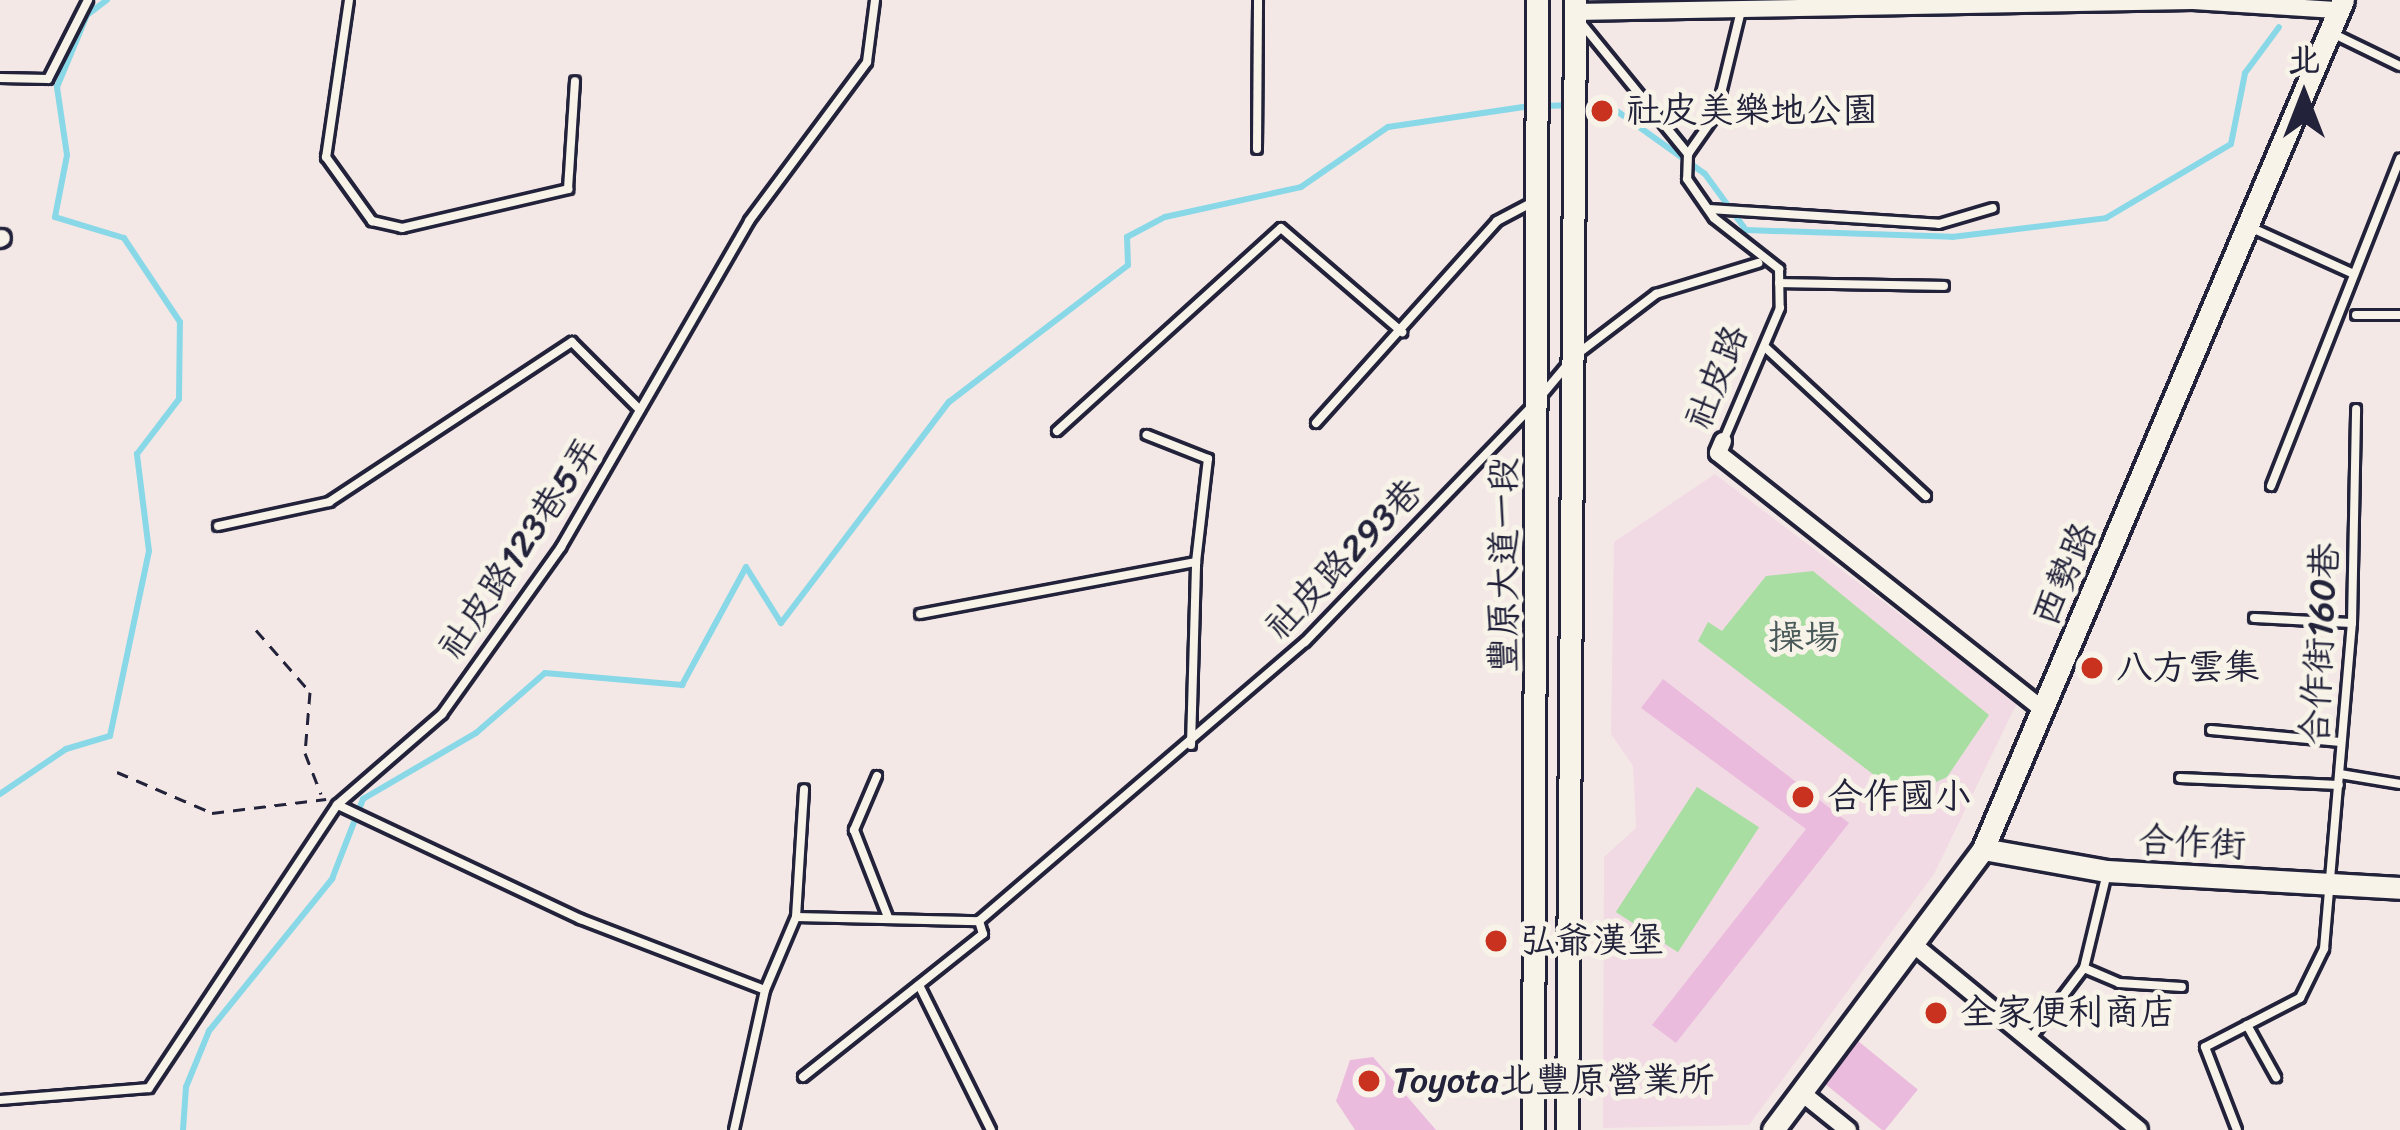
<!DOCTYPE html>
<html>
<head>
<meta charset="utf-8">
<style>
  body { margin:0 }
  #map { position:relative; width:2400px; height:1130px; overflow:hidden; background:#f4e8e6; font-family:Sriracha,"LXGW WenKai TC",sans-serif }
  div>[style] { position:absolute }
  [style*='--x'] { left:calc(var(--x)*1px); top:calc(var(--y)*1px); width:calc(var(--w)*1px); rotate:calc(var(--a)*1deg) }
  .built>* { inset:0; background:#f1dae3 }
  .green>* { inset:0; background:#a8dea1; transform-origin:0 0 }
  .stream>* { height:6px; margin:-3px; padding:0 3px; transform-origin:3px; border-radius:3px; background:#89d8e7 }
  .building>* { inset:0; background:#eabbdd; transform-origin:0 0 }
  .path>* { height:3px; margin-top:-1.5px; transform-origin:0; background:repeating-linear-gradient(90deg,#22223b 0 12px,transparent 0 21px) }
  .roads { filter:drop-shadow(3px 0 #22223b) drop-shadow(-3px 0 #22223b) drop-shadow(0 3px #22223b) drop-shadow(0 -3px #22223b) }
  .service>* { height:8px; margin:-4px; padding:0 4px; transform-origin:4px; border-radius:4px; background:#f7f3e8 }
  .minor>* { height:16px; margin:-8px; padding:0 8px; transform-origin:8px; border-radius:8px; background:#f7f3e8 }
  .tertiary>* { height:21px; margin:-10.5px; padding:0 10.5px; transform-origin:10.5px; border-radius:10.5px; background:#f7f3e8 }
  .dots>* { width:33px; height:33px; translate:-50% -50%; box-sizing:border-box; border:6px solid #f7f3e8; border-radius:50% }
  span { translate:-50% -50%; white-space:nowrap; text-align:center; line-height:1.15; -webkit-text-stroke:10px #f7f3e8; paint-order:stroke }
  .poi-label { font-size:36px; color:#22223b }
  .left { translate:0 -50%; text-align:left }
  .street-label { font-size:36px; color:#22223b }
  .park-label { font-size:36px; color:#4a5a5a }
  .north { position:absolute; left:2244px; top:36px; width:120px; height:120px; -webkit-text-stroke:9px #f7f3e8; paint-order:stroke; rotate:0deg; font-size:33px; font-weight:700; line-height:48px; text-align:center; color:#22223b }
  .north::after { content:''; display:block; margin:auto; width:42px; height:54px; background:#22223b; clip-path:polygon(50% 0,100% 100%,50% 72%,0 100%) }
</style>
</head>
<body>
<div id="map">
  <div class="built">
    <div style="clip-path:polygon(1715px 474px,2017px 703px,1934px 874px,1749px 1125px,1603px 1128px,1604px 857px,1636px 828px,1633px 766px,1611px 734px,1614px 542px)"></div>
  </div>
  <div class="green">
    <div style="clip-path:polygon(1813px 571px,1989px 715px,1947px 777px,1914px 792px,1882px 781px,1698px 641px,1708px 622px,1722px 631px,1766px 576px)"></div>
    <div style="left:1697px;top:787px;width:74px;height:149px;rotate:33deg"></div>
  </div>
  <div class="stream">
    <div style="--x:1543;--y:106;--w:64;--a:-1.8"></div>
    <div style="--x:1607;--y:104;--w:120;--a:35.5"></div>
    <div style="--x:1705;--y:174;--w:69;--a:53.8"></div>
    <div style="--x:1746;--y:230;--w:206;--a:1.9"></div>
    <div style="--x:1952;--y:237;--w:155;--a:-7"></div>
    <div style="--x:2106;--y:218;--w:145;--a:-30.6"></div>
    <div style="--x:2231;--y:144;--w:72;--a:-78.8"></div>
    <div style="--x:2245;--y:73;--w:57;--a:-53.5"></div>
    <div style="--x:0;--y:794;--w:80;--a:-34.3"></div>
    <div style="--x:66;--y:749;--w:46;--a:-16.5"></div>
    <div style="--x:110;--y:736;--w:189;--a:-78.1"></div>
    <div style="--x:149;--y:551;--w:98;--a:-97.1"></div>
    <div style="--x:137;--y:454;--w:69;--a:-52.6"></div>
    <div style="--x:179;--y:399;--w:77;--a:-89.3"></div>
    <div style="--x:180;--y:322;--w:101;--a:-123.7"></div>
    <div style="--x:124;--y:238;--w:72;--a:-163.1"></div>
    <div style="--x:55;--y:217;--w:63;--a:-79"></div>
    <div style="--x:67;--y:155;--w:69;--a:-98.4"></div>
    <div style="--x:57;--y:87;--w:78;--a:-67.4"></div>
    <div style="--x:87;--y:15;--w:25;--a:-37"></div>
    <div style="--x:183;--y:1130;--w:43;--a:-86"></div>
    <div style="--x:186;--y:1087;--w:61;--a:-67.7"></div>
    <div style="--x:209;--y:1031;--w:196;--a:-51"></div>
    <div style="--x:332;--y:879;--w:86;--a:-68.8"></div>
    <div style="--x:363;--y:799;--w:131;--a:-30.3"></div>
    <div style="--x:476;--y:733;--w:91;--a:-41"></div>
    <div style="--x:545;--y:673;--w:138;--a:5"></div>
    <div style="--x:682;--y:685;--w:134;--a:-61.5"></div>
    <div style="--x:746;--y:567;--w:66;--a:58"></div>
    <div style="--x:781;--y:623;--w:278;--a:-52.8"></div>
    <div style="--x:949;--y:402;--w:225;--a:-37.4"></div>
    <div style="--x:1128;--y:265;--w:28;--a:-92"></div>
    <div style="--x:1127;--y:237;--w:43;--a:-27.8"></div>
    <div style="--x:1165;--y:217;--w:139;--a:-12.4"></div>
    <div style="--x:1301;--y:187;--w:106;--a:-34.6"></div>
    <div style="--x:1388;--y:127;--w:144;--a:-8.4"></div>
  </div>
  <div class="building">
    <div style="clip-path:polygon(1663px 679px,1849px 823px,1676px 1043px,1652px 1025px,1806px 829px,1641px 708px)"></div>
    <div style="left:1858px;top:1041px;width:77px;height:54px;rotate:39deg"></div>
    <div style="clip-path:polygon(1373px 1057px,1436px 1130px,1355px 1130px,1336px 1101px,1350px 1060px)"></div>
  </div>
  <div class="path">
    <div style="--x:256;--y:630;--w:82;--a:48.9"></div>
    <div style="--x:310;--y:692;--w:61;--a:94.7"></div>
    <div style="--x:305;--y:753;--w:44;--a:68.7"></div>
    <div style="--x:117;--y:772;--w:103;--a:23.3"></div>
    <div style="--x:212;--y:813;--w:115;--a:-7"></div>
  </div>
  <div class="roads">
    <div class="service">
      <div style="--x:349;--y:0;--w:159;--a:98.3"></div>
      <div style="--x:326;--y:157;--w:79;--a:54.3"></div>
      <div style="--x:372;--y:221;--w:31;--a:13"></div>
      <div style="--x:402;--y:228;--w:171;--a:-13.2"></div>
      <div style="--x:568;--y:189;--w:108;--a:-86.3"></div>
      <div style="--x:1582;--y:24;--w:168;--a:50.8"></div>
      <div style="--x:1688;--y:154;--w:25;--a:92"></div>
      <div style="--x:1687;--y:179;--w:47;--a:55.3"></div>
      <div style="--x:1714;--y:218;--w:83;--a:38.1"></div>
      <div style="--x:1779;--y:269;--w:39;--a:89"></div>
      <div style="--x:1780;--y:308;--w:142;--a:113.1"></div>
      <div style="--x:2334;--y:34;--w:73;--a:25.9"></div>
      <div style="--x:0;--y:78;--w:48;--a:1.2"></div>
      <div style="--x:48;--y:79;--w:89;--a:-63.1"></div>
      <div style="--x:1257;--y:149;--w:149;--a:-89.6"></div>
      <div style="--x:1688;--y:154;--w:49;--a:-55"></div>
      <div style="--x:1716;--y:114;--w:106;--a:-76.4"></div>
      <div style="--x:1709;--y:209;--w:230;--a:3.7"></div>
      <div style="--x:1939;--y:224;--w:56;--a:-16.5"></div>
      <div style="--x:2252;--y:228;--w:112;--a:24.3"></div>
      <div style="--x:1779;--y:283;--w:165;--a:1"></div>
      <div style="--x:2356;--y:315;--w:44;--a:0"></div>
      <div style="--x:1766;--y:348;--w:218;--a:42.8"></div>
      <div style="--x:1576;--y:355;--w:101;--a:-37.3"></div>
      <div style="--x:1656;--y:294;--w:107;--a:-16.9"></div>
      <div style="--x:1541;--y:396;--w:39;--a:-50"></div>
      <div style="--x:1316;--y:423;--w:271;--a:-48.1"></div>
      <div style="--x:1497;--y:221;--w:41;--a:-27.8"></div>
      <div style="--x:1057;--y:431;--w:302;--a:-42.2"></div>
      <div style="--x:1281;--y:228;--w:160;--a:40.7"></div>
      <div style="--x:2271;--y:486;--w:352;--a:-68.5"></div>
      <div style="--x:218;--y:526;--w:114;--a:-12.2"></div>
      <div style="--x:329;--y:502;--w:291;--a:-33.4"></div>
      <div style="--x:572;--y:342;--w:96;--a:45"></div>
      <div style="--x:920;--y:614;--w:281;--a:-10.7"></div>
      <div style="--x:1196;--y:562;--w:104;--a:-83.4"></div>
      <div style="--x:1208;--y:459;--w:66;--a:-158.5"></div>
      <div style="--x:2254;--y:618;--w:98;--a:2.9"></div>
      <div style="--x:2211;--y:730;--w:130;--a:5.3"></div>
      <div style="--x:1191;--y:745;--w:183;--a:-88.4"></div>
      <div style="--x:2340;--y:774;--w:61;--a:9.5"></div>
      <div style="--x:877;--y:776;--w:59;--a:113.1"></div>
      <div style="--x:854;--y:830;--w:93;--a:68.7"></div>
      <div style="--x:2180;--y:778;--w:159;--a:2.5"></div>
      <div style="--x:338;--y:805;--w:268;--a:25.2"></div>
      <div style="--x:580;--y:919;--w:198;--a:21"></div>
      <div style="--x:796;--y:917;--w:128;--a:-86.4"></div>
      <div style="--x:2084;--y:968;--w:38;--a:23"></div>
      <div style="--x:2119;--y:983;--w:63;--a:3.6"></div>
      <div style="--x:919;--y:985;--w:162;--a:63.6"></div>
      <div style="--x:2247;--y:1025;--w:60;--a:60.9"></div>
      <div style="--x:2031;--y:1038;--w:88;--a:-52.9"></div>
      <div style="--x:2084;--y:968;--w:94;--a:-76.4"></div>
      <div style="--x:803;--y:1077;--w:230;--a:-38.5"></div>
      <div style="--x:983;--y:934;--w:14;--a:-107"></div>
      <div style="--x:0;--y:1100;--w:149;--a:-4.6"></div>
      <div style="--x:149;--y:1088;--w:340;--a:-56.4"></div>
      <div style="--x:337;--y:805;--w:139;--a:-40.9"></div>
      <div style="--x:442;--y:714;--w:205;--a:-54.5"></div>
      <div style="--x:561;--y:547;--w:376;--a:-60"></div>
      <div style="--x:749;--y:221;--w:198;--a:-53.4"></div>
      <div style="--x:867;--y:62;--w:63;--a:-82.6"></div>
      <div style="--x:734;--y:1130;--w:143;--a:-77.5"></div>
      <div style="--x:765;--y:990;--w:79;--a:-67"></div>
      <div style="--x:796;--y:917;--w:183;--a:1.3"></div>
      <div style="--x:979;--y:921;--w:429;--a:-40.6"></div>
      <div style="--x:1305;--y:642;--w:326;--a:-46.1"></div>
      <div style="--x:2237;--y:1130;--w:89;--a:-111.1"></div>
      <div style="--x:2205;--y:1047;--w:107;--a:-27.3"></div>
      <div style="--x:2300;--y:998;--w:55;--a:-63.9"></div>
      <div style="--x:2324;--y:949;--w:327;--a:-85.1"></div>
      <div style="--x:2352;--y:623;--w:214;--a:-88.9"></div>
    </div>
    <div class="minor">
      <div style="--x:1575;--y:12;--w:618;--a:-1.02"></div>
      <div style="--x:2193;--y:1;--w:143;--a:3.6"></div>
      <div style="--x:0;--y:239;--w:2;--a:-27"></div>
      <div style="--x:1723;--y:441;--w:13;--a:113"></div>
      <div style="--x:1718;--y:453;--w:415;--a:38.3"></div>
      <div style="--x:1914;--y:945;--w:291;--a:39.4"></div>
      <div style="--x:1802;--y:1093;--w:59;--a:38.8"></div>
    </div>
    <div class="tertiary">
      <div style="--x:1983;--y:849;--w:126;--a:10.1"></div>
      <div style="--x:2107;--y:871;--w:293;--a:3.3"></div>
      <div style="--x:1533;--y:1130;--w:1130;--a:-89.8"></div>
      <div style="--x:1567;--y:1130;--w:1130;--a:-89.59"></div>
      <div style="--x:1773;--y:1130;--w:351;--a:-53.2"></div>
      <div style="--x:1983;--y:849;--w:922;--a:-67.02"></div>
    </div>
  </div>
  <div class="dots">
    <div style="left:1602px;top:111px;background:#c8321e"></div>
    <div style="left:2092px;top:668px;background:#c8321e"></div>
    <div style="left:1803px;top:797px;background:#c8321e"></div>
    <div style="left:1496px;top:941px;background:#c8321e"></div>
    <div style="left:1936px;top:1013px;background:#c8321e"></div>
    <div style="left:1369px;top:1081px;background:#c8321e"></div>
  </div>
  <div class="poi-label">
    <span class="left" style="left:1626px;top:111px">社皮美樂地公園</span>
    <span class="left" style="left:2116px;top:668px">八方雲集</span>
    <span class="left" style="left:1827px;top:797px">合作國小</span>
    <span class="left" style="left:1520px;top:941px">弘爺漢堡</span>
    <span class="left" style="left:1960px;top:1013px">全家便利商店</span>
    <span class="left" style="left:1393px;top:1081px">Toyota北豐原營業所</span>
  </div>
  <div class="street-label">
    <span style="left:1717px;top:377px;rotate:-68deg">社皮路</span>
    <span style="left:520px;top:548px;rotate:-56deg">社皮路123巷5弄</span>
    <span style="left:1344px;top:559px;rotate:-46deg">社皮路293巷</span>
    <span style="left:1504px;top:565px;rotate:-90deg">豐原大道一段</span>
    <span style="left:2065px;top:574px;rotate:-67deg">西勢路</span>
    <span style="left:2320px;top:644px;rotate:-87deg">合作街160巷</span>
    <span style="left:2192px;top:843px;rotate:3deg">合作街</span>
  </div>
  <div class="park-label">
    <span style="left:1804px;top:638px">操場</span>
  </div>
  <div class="north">北</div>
</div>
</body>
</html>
